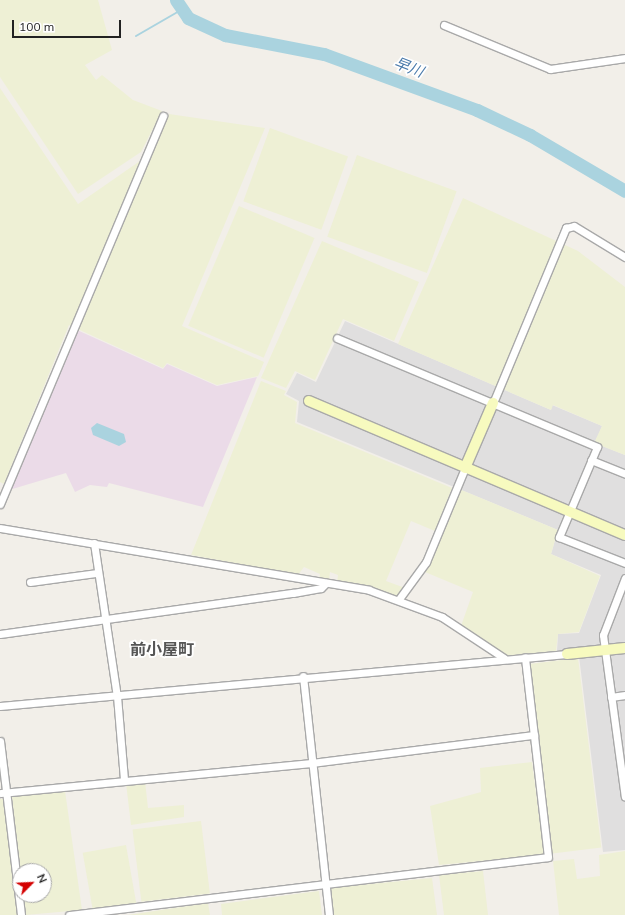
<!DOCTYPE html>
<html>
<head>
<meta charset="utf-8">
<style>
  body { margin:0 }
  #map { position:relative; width:625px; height:915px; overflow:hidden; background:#f2efe9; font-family:Mulish,"Noto Sans JP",sans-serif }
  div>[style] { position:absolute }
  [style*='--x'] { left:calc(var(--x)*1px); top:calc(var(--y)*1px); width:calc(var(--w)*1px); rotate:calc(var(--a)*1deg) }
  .residential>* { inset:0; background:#e0dfdf }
  .industrial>* { inset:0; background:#ebdbe8 }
  .farmland>* { inset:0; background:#eef0d5; transform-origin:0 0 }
  .water>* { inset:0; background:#aad3df }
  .stream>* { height:2px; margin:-1px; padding:0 1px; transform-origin:1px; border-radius:1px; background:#aad3df }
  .river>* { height:13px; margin:-6.5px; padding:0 6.5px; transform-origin:6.5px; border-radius:6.5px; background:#aad3df }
  .roads { filter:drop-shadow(1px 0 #a9a9a9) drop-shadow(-1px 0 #a9a9a9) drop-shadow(0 1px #a9a9a9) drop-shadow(0 -1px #a9a9a9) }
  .street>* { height:7px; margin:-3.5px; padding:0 3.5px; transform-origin:3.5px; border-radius:3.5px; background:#fff }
  .secondary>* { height:10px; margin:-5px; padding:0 5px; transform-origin:5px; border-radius:5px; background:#f7fabf }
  span { translate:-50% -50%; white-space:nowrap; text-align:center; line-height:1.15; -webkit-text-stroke:3.5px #fff; paint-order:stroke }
  .water-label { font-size:15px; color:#4a7aab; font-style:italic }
  .quarter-label { font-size:16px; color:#555; font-weight:700 }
  .north { position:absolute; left:12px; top:863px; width:40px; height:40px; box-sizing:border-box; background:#fff; border:1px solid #a7a7a7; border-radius:50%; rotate:66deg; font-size:11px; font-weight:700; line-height:16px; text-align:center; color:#222 }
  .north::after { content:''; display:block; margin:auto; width:14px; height:18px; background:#d40000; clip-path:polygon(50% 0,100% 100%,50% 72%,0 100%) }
  .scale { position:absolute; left:12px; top:20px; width:109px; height:18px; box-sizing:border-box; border:2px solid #222; border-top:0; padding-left:5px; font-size:12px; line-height:14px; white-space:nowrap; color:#222; -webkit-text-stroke:3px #fff; paint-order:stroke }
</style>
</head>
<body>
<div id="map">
  <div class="residential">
    <div style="clip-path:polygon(345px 321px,551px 410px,552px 405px,602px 426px,595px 443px,625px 455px,625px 850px,603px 852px,578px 648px,557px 651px,558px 634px,579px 633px,601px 575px,551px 554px,558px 530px,297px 422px,299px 401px,286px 394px,297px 373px,316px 382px)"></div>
  </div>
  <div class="industrial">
    <div style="clip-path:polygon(77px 330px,163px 369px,167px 364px,217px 386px,257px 377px,203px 507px,109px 483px,107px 487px,90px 485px,75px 492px,66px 473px,9px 490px)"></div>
  </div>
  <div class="farmland">
    <div style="clip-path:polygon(0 0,98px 0,112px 50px,85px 65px,96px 80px,102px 75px,133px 100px,162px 111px,141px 152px,78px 194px,0 77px)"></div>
    <div style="clip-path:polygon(0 88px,78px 204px,150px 154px,169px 114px,265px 128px,182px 326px,264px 362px,258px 376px,217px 385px,167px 363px,163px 368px,69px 325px,4px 484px,0 482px)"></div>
    <div style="left:270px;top:128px;width:83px;height:78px;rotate:20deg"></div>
    <div style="left:357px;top:155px;width:106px;height:87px;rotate:20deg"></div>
    <div style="clip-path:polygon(463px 198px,578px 251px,625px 287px,625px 455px,594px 443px,602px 426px,553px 405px,551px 410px,398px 344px)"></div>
    <div style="left:239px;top:206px;width:82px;height:130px;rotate:23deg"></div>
    <div style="clip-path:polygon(322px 241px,419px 282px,394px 341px,343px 319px,315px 380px,295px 371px,286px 388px,261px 378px)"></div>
    <div style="clip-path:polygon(261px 381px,286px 391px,284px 395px,297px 402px,295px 423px,452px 488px,435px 531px,411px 521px,386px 581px,405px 588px,398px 597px,337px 583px,338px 575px,330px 572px,329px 581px,319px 580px,320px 574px,304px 567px,298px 575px,191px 555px)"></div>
    <div style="clip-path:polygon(459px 489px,558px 530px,551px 554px,600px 576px,579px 632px,558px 634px,556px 651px,504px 656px,461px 626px,473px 592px,425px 572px)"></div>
    <div style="left:578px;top:658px;width:191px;height:49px;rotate:83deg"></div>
    <div style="clip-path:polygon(532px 762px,544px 855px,439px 865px,430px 806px,481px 792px,480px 768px)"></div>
    <div style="clip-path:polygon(145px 781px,148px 808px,184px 805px,184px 817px,131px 825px,126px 783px)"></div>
    <div style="clip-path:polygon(65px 791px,82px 910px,25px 915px,23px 895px,44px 895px,44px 871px,20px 871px,12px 796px)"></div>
    <div style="clip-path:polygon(0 799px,5px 799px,18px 915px,0 915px)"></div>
    <div style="left:201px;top:821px;width:73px;height:69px;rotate:83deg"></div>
    <div style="left:126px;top:845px;width:60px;height:44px;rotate:80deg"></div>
    <div style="clip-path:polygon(625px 851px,625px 915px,559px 915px,553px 861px,574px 859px,577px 879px,600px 876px,599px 855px)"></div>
    <div style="clip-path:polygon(483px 871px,488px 915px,444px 915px,439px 875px)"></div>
    <div style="clip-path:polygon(432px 878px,437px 915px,333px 915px,330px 888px)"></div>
    <div style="clip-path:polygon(319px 891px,322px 915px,222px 915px,221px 904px)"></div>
    <div style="clip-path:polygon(208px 903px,210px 915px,128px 915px)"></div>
  </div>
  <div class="water">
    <div style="clip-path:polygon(97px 423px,124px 434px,126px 442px,119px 446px,93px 435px,91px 428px)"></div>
  </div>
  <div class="stream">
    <div style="--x:136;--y:36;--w:52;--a:-30"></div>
  </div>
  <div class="river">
    <div style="--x:176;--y:0;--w:22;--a:56"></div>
    <div style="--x:188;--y:18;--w:41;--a:24.7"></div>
    <div style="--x:225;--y:35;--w:101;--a:10.9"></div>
    <div style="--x:324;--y:54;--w:163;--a:20.1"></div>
    <div style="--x:477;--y:110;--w:59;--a:25.3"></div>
    <div style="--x:530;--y:135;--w:110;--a:30.5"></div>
  </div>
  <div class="roads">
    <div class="street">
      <div style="--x:444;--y:25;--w:115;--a:22.5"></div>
      <div style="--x:550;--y:69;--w:76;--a:-8.3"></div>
      <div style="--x:337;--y:338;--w:282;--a:22.7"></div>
      <div style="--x:597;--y:447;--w:98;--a:112.9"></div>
      <div style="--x:559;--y:537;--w:71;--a:21.5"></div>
      <div style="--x:493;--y:403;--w:190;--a:-67.4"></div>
      <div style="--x:566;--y:228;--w:8;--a:-14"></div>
      <div style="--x:574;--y:226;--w:60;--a:31.3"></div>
      <div style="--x:591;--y:460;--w:37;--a:22"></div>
      <div style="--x:0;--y:504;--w:421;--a:-67.2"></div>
      <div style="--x:0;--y:528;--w:374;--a:9.5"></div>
      <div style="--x:369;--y:590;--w:78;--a:20.3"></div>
      <div style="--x:442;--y:617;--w:74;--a:33.5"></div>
      <div style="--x:94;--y:543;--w:155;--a:81.5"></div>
      <div style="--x:117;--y:696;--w:84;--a:85.2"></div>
      <div style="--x:625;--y:578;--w:61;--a:111.1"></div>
      <div style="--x:603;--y:635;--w:163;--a:82.3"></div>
      <div style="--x:30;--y:582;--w:68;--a:-7.7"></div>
      <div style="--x:399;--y:599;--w:46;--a:-53.9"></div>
      <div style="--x:426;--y:562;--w:102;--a:-67.5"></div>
      <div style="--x:0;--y:634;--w:296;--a:-8"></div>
      <div style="--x:293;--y:593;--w:28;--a:-10"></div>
      <div style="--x:321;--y:588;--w:7;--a:-45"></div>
      <div style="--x:303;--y:676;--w:240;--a:83.8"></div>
      <div style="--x:611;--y:697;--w:14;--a:-8"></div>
      <div style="--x:0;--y:706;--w:569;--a:-5.24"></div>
      <div style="--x:0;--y:741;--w:175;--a:83.1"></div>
      <div style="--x:0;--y:793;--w:312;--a:-5.5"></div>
      <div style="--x:311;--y:763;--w:225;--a:-7.2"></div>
      <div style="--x:69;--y:915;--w:482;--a:-6.9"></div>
      <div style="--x:548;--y:857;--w:201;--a:-96.6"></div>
    </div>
    <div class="secondary">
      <div style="--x:309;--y:401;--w:343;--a:23"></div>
      <div style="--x:465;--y:468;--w:71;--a:-66.7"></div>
      <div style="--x:567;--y:654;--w:58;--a:-5.9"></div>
    </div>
  </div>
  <div class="water-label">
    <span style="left:409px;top:67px;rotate:21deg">早川</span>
  </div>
  <div class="quarter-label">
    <span style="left:162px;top:649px">前小屋町</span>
  </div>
  <div class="north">N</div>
  <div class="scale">100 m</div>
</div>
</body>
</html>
